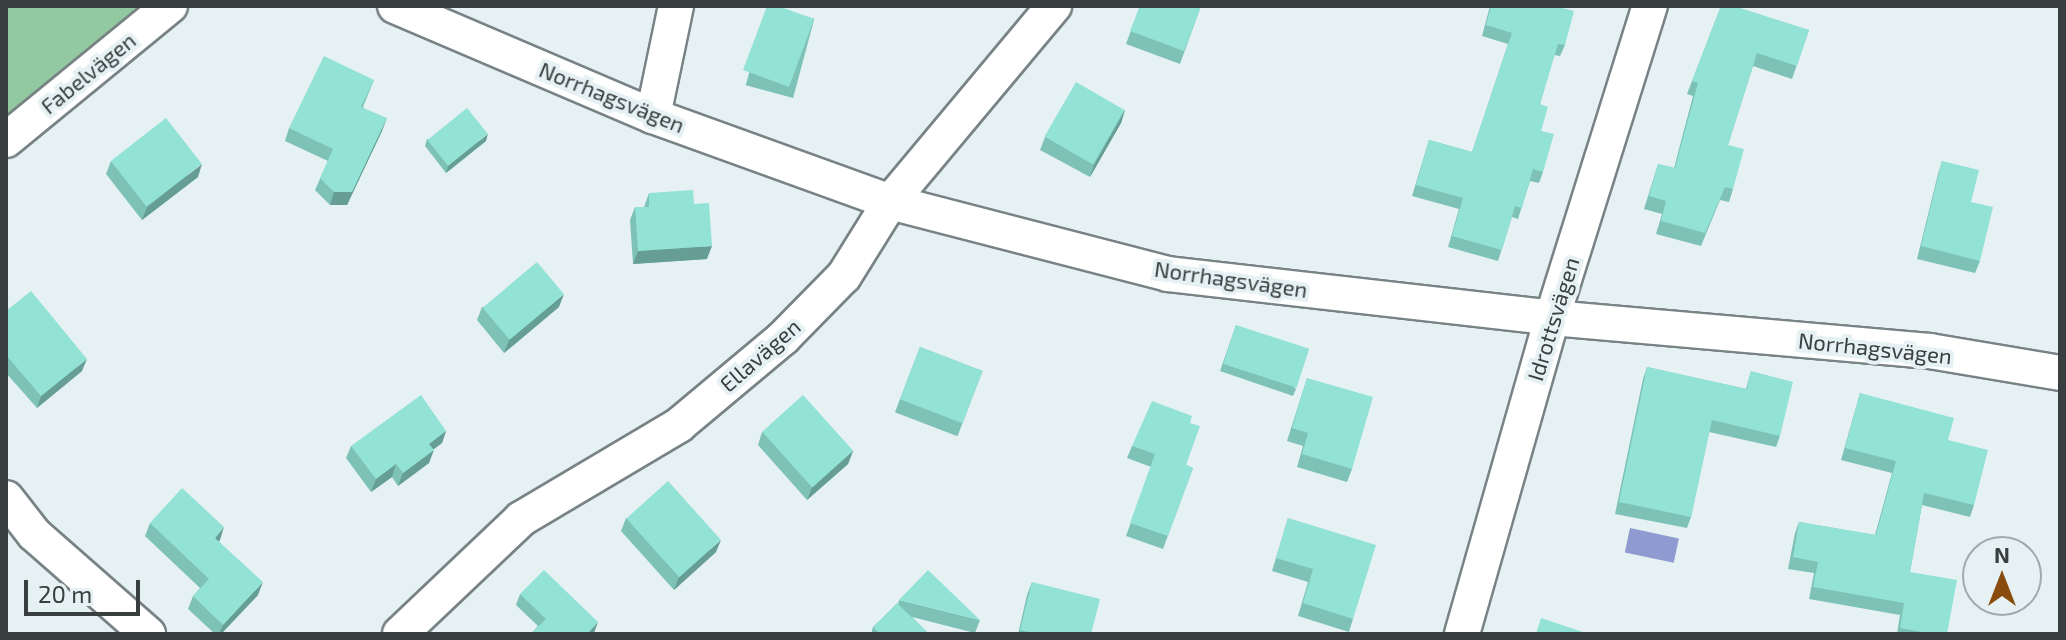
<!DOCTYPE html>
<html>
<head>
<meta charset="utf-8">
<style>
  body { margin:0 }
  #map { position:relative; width:2066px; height:640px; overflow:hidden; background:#e6f1f4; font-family:"Exo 2",sans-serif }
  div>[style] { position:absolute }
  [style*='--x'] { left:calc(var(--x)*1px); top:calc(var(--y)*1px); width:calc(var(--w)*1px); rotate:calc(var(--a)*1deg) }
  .forest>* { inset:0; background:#93c9a0 }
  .water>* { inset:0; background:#8f9ad1; transform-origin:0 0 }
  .roads { filter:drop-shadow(2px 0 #788385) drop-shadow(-2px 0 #788385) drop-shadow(0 2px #788385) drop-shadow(0 -2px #788385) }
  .minor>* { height:34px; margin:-17px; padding:0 17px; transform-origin:17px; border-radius:17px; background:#fff }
  .wall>* { inset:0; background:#7ec2b7; transform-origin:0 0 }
  .shaded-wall>* { inset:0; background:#669e95 }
  .building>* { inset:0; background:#92e2d5; transform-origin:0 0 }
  span { translate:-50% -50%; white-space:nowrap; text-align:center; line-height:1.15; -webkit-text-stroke:8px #e6f1f4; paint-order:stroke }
  .street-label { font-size:22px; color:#393e3f }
  .frame { position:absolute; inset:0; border:8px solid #393e3f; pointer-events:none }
  .north { position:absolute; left:1962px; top:536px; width:80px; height:80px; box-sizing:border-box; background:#e6f1f4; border:2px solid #a1a9ac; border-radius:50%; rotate:0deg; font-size:22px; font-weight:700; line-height:32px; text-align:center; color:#393e3f }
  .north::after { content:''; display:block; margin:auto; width:28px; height:36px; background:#894c0d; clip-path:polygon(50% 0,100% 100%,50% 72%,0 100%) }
  .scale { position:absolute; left:24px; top:580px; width:116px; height:36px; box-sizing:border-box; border:4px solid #393e3f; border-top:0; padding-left:10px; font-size:24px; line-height:28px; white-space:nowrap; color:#393e3f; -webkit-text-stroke:6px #e6f1f4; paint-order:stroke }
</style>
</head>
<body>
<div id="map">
  <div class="forest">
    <div style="clip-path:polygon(6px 6px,161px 6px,6px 125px)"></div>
  </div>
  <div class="water">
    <div style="left:1630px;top:528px;width:50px;height:25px;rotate:12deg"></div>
  </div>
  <div class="roads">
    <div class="minor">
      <div style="--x:395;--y:6;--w:280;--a:23.1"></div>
      <div style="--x:653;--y:116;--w:252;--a:19.9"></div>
      <div style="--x:890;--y:202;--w:287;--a:14.5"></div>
      <div style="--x:1168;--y:274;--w:387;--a:6.5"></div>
      <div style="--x:1552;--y:318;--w:379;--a:5"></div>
      <div style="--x:1930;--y:351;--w:132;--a:9.6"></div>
      <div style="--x:653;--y:116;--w:112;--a:-78.2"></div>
      <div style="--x:6;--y:140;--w:212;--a:-39.3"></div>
      <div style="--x:6;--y:498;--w:46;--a:52.1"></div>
      <div style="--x:34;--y:534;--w:152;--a:41.3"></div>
      <div style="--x:400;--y:634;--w:167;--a:-43.5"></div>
      <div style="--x:521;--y:519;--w:184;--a:-30.7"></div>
      <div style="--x:679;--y:425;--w:136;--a:-39.9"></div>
      <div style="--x:783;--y:338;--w:87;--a:-45.5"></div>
      <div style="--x:844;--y:276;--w:87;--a:-58.1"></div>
      <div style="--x:890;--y:202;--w:256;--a:-50.1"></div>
      <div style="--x:1462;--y:634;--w:329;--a:-74.1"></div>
      <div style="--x:1552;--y:318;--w:327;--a:-72.6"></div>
    </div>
  </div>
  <div class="wall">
    <div style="left:767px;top:6px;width:49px;height:82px;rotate:15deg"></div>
    <div style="clip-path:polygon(1140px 6px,1201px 6px,1180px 64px,1126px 44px)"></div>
    <div style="clip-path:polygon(1490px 6px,1555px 6px,1565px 45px,1560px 56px,1554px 55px,1540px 104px,1543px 172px,1539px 183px,1530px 181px,1518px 219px,1512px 217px,1498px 261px,1448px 247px,1459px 209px,1412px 196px,1429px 140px,1472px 152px,1508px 44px,1482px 36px)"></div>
    <div style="clip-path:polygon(1721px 6px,1809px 30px,1792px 79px,1753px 66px,1728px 145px,1733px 189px,1729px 202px,1720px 200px,1701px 246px,1656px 234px,1662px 214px,1644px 209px,1658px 164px,1674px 168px,1693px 96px,1687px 94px)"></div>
    <div style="clip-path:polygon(374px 80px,363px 107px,382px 131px,347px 205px,330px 205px,315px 190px,328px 161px,285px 141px,289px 128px)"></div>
    <div style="clip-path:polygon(1125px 110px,1121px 123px,1090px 177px,1040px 150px,1045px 137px)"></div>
    <div style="clip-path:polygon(427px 139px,486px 141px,446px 173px,425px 146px)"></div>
    <div style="clip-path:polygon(111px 161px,198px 177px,142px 220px,106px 174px)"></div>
    <div style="clip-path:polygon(1942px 161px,1971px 202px,1980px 261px,1975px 273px,1917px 259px,1938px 174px)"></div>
    <div style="clip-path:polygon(649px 193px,694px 204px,707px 259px,633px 264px,630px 220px,635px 207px,644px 207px)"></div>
    <div style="clip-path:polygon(482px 307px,559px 307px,504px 353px,477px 320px)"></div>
    <div style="clip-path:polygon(6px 311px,82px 371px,37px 408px,6px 373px)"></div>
    <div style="clip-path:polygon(1236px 325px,1296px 389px,1293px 396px,1220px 371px)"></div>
    <div style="left:920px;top:347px;width:67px;height:70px;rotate:21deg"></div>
    <div style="clip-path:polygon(1647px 367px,1746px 389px,1751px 371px,1780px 436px,1776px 447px,1709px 432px,1691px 517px,1687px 528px,1615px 514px,1643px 379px)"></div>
    <div style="clip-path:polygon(1307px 378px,1352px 469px,1347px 482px,1297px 467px,1303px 446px,1287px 441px)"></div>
    <div style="clip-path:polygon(1860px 393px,1948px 440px,1974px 505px,1970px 517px,1922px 505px,1910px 572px,1947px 634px,1897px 634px,1900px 615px,1809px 599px,1814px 573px,1788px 569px,1795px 533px,1799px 522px,1875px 535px,1892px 473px,1841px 460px)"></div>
    <div style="clip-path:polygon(1190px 423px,1186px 465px,1193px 468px,1163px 549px,1126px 536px,1151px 467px,1127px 458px,1132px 446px)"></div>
    <div style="clip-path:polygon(446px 431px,442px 443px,433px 450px,429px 463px,398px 486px,392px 477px,371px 492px,346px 458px,351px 446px)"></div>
    <div style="clip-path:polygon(762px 432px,853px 451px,848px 464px,807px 500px,758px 445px)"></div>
    <div style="clip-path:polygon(626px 518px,716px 552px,674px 590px,621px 531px)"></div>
    <div style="clip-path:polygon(1288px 518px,1353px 619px,1349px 632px,1298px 616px,1308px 582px,1272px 571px)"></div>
    <div style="clip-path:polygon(150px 523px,220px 540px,219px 541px,258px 595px,221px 634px,215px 634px,188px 609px,193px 596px,200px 588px,145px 536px)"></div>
    <div style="clip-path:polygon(1032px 582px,1091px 634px,1018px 634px,1027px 595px)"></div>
    <div style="clip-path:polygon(520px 594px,594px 633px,593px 634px,531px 634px,538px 626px,516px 605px)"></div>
    <div style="clip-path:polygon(899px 600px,980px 620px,975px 633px,912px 617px,929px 634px,871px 634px,873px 627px,898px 604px)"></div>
  </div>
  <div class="shaded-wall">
    <div style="clip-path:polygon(1125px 110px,1121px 123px,1090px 177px,1094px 165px)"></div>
    <div style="clip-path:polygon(387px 118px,382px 131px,347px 205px,330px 205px,334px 192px)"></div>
    <div style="clip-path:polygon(488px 134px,486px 141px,446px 173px,448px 166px)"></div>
    <div style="clip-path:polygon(202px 164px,198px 177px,142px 220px,147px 207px)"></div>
    <div style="clip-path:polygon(712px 246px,707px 259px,633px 264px,638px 251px)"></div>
    <div style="clip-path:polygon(564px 294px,559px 307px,504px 353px,509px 340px)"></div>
    <div style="clip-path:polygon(87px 359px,82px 371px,37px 408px,41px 396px)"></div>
    <div style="clip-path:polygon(446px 431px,442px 443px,424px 456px,429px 444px)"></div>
    <div style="clip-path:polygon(434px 450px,429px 463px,398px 486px,403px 473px)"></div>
    <div style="clip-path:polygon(853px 451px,848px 464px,807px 500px,812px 487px)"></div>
    <div style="clip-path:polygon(396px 464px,392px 477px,371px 492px,376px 479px)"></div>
    <div style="clip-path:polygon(224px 527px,220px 540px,210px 551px,215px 538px)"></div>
    <div style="clip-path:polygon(721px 540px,716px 552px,674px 590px,679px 577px)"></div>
    <div style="clip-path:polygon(263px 582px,258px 595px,221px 634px,219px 634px,223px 625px)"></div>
    <div style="clip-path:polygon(598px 622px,594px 633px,587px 634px)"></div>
  </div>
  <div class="building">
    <div style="clip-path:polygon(767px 6px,778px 6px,814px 19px,789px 87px,743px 70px)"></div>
    <div style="clip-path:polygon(1140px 6px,1201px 6px,1184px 51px,1130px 31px)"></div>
    <div style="clip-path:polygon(1491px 6px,1555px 6px,1574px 11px,1565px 45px,1558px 44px,1540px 104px,1548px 107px,1541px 131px,1554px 134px,1543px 172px,1533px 169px,1522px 208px,1515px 206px,1502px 250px,1452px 236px,1463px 198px,1416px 185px,1429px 140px,1472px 152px,1512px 33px,1486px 25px)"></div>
    <div style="clip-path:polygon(1721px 6px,1734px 6px,1809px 30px,1797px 66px,1757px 53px,1728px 145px,1744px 149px,1733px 189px,1725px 187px,1705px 233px,1661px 221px,1666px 201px,1649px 196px,1658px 164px,1675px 168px,1698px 83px,1692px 81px)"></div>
    <div style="clip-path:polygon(324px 56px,374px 80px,361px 107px,387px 118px,352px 192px,334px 192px,320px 178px,333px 149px,289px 128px)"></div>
    <div style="left:1076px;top:82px;width:56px;height:63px;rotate:30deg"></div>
    <div style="left:467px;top:108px;width:33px;height:51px;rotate:51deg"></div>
    <div style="left:166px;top:118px;width:58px;height:70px;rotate:52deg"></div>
    <div style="clip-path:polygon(1942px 161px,1979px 170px,1971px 202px,1993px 207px,1980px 261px,1921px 246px)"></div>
    <div style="clip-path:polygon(693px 190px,694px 204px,709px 203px,712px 246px,638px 251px,635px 207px,649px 207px,649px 193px)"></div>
    <div style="left:537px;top:262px;width:42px;height:71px;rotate:50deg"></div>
    <div style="clip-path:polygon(31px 291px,87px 359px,41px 396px,6px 355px,6px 311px)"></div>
    <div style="left:1236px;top:325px;width:77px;height:41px;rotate:18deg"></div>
    <div style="left:920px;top:347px;width:67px;height:56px;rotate:21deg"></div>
    <div style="clip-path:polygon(1647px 367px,1747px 389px,1751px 371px,1793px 382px,1780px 436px,1712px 420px,1691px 517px,1619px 502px)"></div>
    <div style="clip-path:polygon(1307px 378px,1373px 397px,1352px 469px,1302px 454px,1308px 433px,1292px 428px)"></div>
    <div style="clip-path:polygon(1860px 393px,1954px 418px,1948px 440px,1988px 450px,1974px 505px,1924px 493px,1910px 572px,1957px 580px,1947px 634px,1933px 634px,1900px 628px,1904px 603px,1813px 587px,1818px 562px,1793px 557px,1799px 522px,1876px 535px,1896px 461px,1845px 448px)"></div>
    <div style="clip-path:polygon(421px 395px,446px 431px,429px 444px,434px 450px,403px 473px,396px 464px,376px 479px,351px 446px)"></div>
    <div style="left:803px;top:395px;width:75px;height:55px;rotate:48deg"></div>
    <div style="clip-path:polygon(1152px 401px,1192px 416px,1190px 423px,1200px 426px,1186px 465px,1193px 468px,1168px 536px,1130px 523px,1155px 454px,1132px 446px)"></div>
    <div style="left:668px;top:481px;width:79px;height:56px;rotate:48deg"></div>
    <div style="clip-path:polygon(182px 488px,224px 527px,215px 538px,263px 582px,223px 625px,193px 596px,209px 579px,150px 523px)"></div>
    <div style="clip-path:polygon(1288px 518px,1376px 545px,1353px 619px,1303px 603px,1313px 569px,1276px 558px)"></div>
    <div style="clip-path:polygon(544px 570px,598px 622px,587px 634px,531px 634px,546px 619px,520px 594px)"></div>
    <div style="clip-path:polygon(928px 570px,980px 620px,899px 600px)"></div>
    <div style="clip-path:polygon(1032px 582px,1100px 599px,1091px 634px,1037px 634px,1020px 630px)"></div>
    <div style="clip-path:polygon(897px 603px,929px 634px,880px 634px,873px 627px)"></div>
    <div style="clip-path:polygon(1541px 618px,1586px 633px,1586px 634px,1536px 634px)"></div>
  </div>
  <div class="street-label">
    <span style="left:88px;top:73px;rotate:-39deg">Fabelvägen</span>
    <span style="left:612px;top:97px;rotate:22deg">Norrhagsvägen</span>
    <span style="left:1231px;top:279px;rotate:8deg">Norrhagsvägen</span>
    <span style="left:1553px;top:319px;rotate:-73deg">Idrottsvägen</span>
    <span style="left:1875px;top:348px;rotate:6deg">Norrhagsvägen</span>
    <span style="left:760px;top:355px;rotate:-41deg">Ellavägen</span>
  </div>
  <div class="frame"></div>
  <div class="north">N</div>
  <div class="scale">20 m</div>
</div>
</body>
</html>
